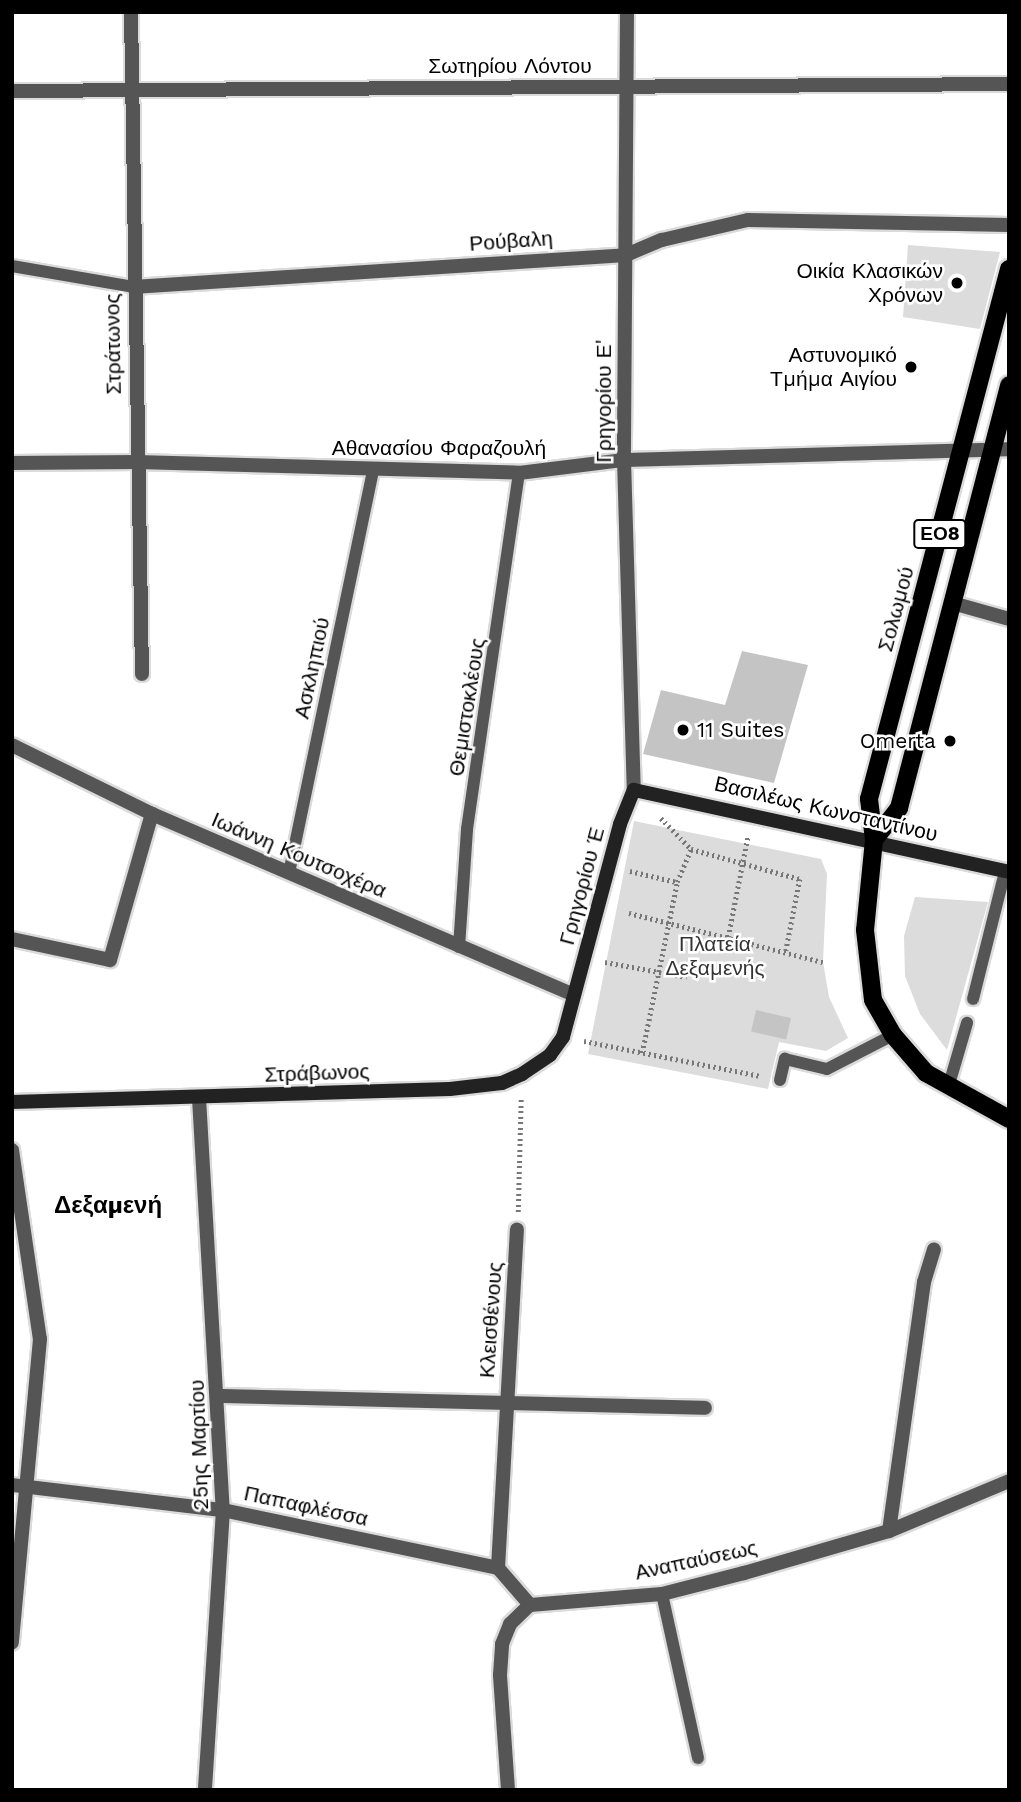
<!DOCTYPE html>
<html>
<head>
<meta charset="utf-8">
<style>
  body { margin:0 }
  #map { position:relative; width:1021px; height:1802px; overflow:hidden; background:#fff; font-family:"Work Sans",sans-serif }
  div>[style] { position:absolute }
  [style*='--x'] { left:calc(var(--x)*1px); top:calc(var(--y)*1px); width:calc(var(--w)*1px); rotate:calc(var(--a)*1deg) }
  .green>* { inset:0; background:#dcdcdc }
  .building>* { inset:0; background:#c4c4c4; transform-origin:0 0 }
  .path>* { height:4.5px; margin-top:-2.25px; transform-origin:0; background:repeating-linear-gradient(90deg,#777 0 2px,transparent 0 5.5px) }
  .roads { filter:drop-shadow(2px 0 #dbdbdb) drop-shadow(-2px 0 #dbdbdb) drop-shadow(0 2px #dbdbdb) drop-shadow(0 -2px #dbdbdb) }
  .lane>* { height:12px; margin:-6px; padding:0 6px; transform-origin:6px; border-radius:6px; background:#555 }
  .street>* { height:14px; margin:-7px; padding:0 7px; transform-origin:7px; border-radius:7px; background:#555 }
  .secondary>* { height:14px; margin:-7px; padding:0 7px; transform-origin:7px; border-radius:7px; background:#222 }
  .primary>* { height:18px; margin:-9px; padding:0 9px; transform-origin:9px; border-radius:9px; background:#000 }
  .dots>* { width:19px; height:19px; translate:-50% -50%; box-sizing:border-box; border:4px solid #fff; border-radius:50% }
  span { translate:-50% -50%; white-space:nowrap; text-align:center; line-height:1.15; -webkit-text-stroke:5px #fff; paint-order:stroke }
  .shield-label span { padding:2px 5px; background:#fff; border:2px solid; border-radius:5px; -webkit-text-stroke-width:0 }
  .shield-label { font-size:19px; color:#000; font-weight:700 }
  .street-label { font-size:21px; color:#000 }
  .poi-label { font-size:21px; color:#000 }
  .right { translate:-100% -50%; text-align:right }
  .left { translate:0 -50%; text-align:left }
  .park-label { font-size:21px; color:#333 }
  .quarter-label { font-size:24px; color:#000; font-weight:700 }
  .frame { position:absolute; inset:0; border:14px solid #000; pointer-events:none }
</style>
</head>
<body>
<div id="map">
  <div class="green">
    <div style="clip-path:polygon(908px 245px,1000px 252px,980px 329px,903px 317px)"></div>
    <div style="clip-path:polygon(634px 821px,821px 859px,827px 874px,823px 962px,829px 997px,848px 1038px,826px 1051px,779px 1042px,768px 1089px,588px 1054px)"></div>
    <div style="clip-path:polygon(915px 897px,988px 902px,947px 1050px,920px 1014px,905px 976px,904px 936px)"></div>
  </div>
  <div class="building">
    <div style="clip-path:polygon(742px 651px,808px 665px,774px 783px,643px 754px,661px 690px,725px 705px)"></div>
    <div style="left:756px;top:1010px;width:36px;height:22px;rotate:13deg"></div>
  </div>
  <div class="path">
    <div style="--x:661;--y:818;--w:43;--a:45.9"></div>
    <div style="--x:691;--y:849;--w:113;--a:15.4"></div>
    <div style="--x:800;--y:879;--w:73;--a:101"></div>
    <div style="--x:630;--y:871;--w:48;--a:13.2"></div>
    <div style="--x:629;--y:913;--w:200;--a:14.2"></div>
    <div style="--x:728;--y:937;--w:104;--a:-78.9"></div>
    <div style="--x:605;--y:962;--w:83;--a:10.4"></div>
    <div style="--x:584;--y:1041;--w:180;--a:11.2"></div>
    <div style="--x:642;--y:1053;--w:175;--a:-78.4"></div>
    <div style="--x:677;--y:882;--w:36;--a:-67"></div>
    <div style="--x:518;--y:1212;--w:114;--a:-88.5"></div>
  </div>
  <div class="roads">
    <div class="lane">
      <div style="--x:12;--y:266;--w:123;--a:9.8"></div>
      <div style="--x:289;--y:873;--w:411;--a:-78.2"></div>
      <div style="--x:459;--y:947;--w:118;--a:-86.1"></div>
      <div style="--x:467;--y:829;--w:360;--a:-81.7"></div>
      <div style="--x:973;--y:999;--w:131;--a:-75.9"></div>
      <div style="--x:780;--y:1080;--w:22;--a:-77"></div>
      <div style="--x:785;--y:1059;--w:43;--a:13.4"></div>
      <div style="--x:827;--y:1069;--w:74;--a:-27.3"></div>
      <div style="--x:948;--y:1088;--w:68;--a:-73.7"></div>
      <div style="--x:662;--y:1594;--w:168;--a:77.6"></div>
    </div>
    <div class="street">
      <div style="--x:131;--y:12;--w:662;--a:89.05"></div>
      <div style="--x:627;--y:12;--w:448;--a:90.4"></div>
      <div style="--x:624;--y:460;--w:330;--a:88.3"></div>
      <div style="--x:12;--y:91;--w:997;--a:-0.4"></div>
      <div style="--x:133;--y:287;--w:494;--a:-3.7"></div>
      <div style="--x:626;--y:255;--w:39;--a:-23"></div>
      <div style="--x:662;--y:240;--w:88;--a:-13.1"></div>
      <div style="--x:748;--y:220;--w:261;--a:1.1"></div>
      <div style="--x:12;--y:463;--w:125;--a:-0.5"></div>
      <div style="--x:137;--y:462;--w:382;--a:1.6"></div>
      <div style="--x:519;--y:473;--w:106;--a:-7.1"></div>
      <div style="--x:624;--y:460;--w:385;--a:-1.6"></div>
      <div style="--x:952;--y:603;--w:59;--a:15.7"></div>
      <div style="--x:12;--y:745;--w:156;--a:26.2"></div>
      <div style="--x:152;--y:814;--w:459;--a:23.2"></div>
      <div style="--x:12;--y:939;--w:100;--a:12.1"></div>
      <div style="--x:110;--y:960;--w:152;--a:-74"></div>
      <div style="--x:199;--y:1098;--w:413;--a:86.7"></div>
      <div style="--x:223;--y:1510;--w:281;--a:93.7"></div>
      <div style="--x:12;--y:1150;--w:191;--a:81.6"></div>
      <div style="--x:40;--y:1339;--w:305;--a:95.3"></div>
      <div style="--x:220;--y:1396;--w:485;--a:1.4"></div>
      <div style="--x:12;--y:1485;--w:212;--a:6.8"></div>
      <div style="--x:223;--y:1510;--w:281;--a:11.9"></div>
      <div style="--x:498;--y:1568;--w:49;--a:49.1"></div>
      <div style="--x:889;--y:1531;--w:251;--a:-82"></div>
      <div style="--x:924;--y:1282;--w:34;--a:-73"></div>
      <div style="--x:498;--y:1568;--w:339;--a:-86.8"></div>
      <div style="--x:508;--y:1790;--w:115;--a:-94"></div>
      <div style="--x:500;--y:1675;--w:31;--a:-86"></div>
      <div style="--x:502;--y:1644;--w:22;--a:-68"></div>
      <div style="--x:510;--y:1624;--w:28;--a:-44"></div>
      <div style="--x:530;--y:1605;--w:132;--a:-4.8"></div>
      <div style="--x:662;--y:1594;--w:85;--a:-14.4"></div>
      <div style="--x:744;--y:1573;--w:151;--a:-16.2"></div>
      <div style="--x:889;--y:1531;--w:130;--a:-22.6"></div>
    </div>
    <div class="secondary">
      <div style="--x:12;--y:1102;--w:438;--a:-1.7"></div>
      <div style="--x:450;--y:1089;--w:52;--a:-6.6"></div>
      <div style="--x:502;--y:1083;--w:22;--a:-24"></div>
      <div style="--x:522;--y:1074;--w:34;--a:-34"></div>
      <div style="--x:550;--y:1055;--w:22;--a:-54"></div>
      <div style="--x:563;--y:1037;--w:220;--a:-75"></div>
      <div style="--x:620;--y:824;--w:37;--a:-68"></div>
      <div style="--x:634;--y:790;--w:384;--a:12.3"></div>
    </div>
    <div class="primary">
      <div style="--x:1009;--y:269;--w:548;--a:104.8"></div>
      <div style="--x:869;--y:799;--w:41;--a:83"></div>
      <div style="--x:874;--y:840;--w:90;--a:95.7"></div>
      <div style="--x:865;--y:930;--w:70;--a:83.5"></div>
      <div style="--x:873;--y:1000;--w:40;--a:60.3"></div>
      <div style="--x:893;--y:1035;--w:50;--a:49"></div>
      <div style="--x:926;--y:1073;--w:95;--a:29"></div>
      <div style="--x:874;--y:840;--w:41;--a:-52"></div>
      <div style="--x:899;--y:808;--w:437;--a:-75.4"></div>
    </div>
  </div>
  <div class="dots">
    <div style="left:957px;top:283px;background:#000"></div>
    <div style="left:911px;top:367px;background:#000"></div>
    <div style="left:683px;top:730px;background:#000"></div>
    <div style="left:950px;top:741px;background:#000"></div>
  </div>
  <div class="shield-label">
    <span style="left:940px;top:534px">ΕΟ8</span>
  </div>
  <div class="street-label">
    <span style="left:510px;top:66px">Σωτηρίου Λόντου</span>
    <span style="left:511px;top:241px;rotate:-4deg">Ρούβαλη</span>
    <span style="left:113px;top:344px;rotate:-91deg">Στράτωνος</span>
    <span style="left:604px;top:401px;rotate:-90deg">Γρηγορίου Ε'</span>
    <span style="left:439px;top:448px">Αθανασίου Φαραζουλή</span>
    <span style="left:896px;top:609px;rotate:-75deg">Σολωμού</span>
    <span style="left:312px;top:668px;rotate:-78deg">Ασκληπιού</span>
    <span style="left:467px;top:707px;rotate:-81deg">Θεμιστοκλέους</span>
    <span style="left:826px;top:809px;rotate:13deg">Βασιλέως Κωνσταντίνου</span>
    <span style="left:299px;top:855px;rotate:23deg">Ιωάννη Κουτσοχέρα</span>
    <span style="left:582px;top:886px;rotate:-75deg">Γρηγορίου Έ</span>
    <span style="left:317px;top:1073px;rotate:-2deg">Στράβωνος</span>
    <span style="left:491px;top:1320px;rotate:-86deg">Κλεισθένους</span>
    <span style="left:199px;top:1445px;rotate:-92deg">25ης Μαρτίου</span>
    <span style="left:306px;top:1506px;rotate:12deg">Παπαφλέσσα</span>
    <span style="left:696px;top:1560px;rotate:-12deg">Αναπαύσεως</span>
  </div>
  <div class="poi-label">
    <span class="right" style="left:943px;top:283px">Οικία Κλασικών<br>Χρόνων</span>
    <span class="right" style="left:897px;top:367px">Αστυνομικό<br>Τμήμα Αιγίου</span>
    <span class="left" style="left:697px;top:730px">11 Suites</span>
    <span class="right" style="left:936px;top:741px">Omerta</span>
  </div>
  <div class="park-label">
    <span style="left:715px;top:956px">Πλατεία<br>Δεξαμενής</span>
  </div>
  <div class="quarter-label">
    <span style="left:108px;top:1206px">Δεξαμενή</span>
  </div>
  <div class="frame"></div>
</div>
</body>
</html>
